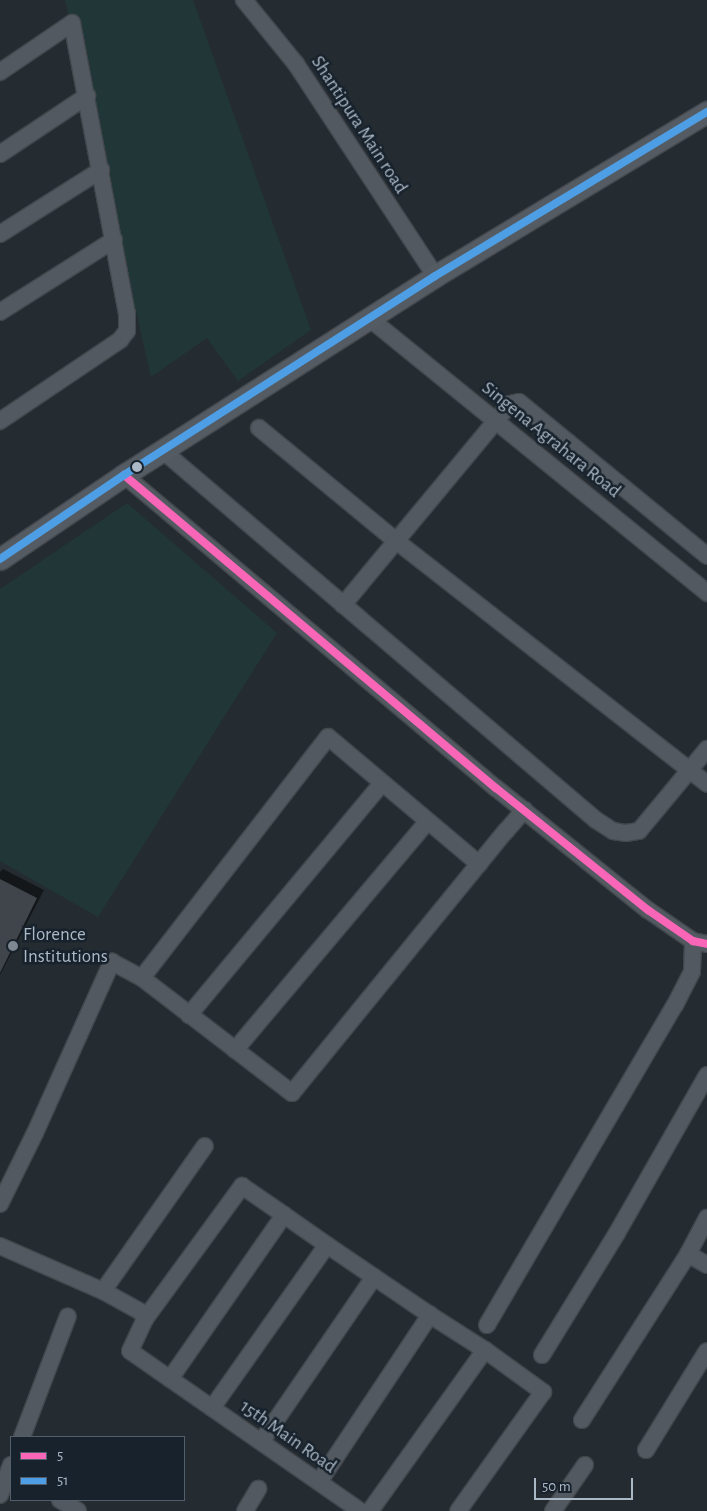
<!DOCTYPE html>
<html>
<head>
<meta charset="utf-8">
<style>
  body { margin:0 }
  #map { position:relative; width:707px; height:1511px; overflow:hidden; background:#242b31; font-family:"Alegreya Sans",sans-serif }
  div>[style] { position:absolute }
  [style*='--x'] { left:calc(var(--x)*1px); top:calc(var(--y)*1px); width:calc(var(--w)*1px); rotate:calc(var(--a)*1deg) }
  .green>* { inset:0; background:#213637 }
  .shadow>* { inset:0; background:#0007 }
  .building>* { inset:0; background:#3f454b }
  .roads { filter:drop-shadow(1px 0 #42474c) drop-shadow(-1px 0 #42474c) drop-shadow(0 1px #42474c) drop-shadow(0 -1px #42474c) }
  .minor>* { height:16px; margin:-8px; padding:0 8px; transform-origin:8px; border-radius:8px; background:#525960 }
  .major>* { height:21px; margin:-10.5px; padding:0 10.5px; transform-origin:10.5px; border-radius:10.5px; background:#555b62 }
  .bus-1>* { height:8px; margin:-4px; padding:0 4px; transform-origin:4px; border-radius:4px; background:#fa66b7 }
  .bus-2>* { height:8px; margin:-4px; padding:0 4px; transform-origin:4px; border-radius:4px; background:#4d9ee5 }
  .dots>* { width:14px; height:14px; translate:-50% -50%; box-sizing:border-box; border:2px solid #17222c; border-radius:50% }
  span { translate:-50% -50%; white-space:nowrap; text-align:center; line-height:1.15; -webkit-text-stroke:5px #17222c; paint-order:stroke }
  .street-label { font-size:19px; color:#abb8c5 }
  .poi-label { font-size:19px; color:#abb8c5 }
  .left { translate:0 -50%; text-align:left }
  .legend { position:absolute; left:10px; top:1436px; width:175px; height:65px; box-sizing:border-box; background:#17222c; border:1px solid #525e69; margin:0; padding:6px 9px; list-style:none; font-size:15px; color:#abb8c5 }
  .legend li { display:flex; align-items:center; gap:10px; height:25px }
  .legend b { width:25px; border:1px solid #525e69 }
  .scale { position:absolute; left:534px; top:1478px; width:99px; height:22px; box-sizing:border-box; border:2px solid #abb8c5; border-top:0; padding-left:6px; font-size:15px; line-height:18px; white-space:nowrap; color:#abb8c5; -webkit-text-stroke:4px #17222c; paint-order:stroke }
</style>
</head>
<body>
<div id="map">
  <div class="green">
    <div style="clip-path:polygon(65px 0,193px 0,311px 330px,238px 381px,207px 338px,151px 377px)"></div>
    <div style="clip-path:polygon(127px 503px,277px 633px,98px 917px,0 861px,0 589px)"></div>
  </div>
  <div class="shadow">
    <div style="clip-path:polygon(3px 869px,44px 890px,0 975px,0 872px)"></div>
  </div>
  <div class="building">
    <div style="clip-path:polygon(0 879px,37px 898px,0 973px)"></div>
  </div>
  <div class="roads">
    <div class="minor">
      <div style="--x:244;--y:0;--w:82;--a:50.9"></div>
      <div style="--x:296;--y:64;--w:254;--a:56.7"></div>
      <div style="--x:0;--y:72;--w:87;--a:-34.2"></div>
      <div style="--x:72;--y:23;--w:295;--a:79.3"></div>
      <div style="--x:127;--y:313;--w:18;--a:90"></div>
      <div style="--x:127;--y:331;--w:11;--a:128"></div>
      <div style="--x:120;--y:340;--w:145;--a:146"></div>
      <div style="--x:0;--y:154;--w:105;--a:-33.7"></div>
      <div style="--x:0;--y:234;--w:120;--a:-32.4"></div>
      <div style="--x:0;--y:312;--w:135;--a:-32.3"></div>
      <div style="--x:369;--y:318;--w:436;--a:39.1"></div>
      <div style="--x:259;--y:428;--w:176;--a:39.5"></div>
      <div style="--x:395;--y:540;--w:396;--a:38"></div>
      <div style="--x:162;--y:450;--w:570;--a:40.45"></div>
      <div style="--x:596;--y:820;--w:20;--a:33"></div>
      <div style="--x:613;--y:831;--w:13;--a:9"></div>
      <div style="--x:626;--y:833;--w:13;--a:-9"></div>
      <div style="--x:639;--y:831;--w:107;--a:-50.3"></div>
      <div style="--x:124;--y:475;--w:486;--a:40.1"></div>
      <div style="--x:496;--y:788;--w:195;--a:38.8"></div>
      <div style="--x:648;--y:910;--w:55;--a:34.6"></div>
      <div style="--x:693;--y:941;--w:14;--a:12"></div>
      <div style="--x:343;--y:605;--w:239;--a:-50.3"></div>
      <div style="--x:496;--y:421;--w:22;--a:-51"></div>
      <div style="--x:510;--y:404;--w:9;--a:-13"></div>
      <div style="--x:519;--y:402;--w:243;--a:39.3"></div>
      <div style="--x:479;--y:864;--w:197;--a:-139.9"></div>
      <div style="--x:328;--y:737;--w:304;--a:127.7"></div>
      <div style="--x:142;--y:978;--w:189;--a:37.5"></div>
      <div style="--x:292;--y:1093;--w:338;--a:-50.8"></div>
      <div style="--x:506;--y:831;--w:28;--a:-49"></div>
      <div style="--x:189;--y:1015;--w:302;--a:-50.2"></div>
      <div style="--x:235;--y:1050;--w:299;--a:-49.9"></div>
      <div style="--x:0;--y:1204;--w:79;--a:-63.8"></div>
      <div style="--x:35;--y:1133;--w:188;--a:-65.8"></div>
      <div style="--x:112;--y:962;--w:34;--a:28"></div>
      <div style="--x:0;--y:1246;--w:112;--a:23.6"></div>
      <div style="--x:103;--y:1291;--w:43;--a:28.9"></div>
      <div style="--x:141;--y:1312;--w:8;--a:60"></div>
      <div style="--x:145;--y:1319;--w:35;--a:115"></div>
      <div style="--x:130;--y:1351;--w:280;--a:34.8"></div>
      <div style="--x:688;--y:1254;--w:22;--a:30"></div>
      <div style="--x:103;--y:1291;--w:177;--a:-54.9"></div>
      <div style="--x:145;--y:1319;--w:165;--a:-53.9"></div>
      <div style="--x:242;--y:1186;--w:51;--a:34.6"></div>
      <div style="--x:487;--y:1325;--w:371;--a:-59.6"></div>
      <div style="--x:675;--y:1005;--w:37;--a:-63"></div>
      <div style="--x:692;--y:972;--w:31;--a:-88"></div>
      <div style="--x:542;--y:1355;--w:143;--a:-58.4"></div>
      <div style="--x:617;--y:1233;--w:182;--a:-60.3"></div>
      <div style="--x:170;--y:1379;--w:200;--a:-55.2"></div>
      <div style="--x:284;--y:1215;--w:52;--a:34.9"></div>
      <div style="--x:212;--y:1408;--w:199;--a:-54.8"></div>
      <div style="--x:327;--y:1245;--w:57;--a:34.2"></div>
      <div style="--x:582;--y:1420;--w:197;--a:-57.4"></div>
      <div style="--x:688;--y:1254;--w:41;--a:-62.2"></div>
      <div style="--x:22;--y:1437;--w:129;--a:-69.2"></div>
      <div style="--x:261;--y:1442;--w:200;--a:-55.6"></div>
      <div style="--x:374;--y:1277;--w:68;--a:34.2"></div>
      <div style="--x:646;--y:1450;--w:116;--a:-58.4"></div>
      <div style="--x:319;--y:1482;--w:201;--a:-56.4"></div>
      <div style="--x:430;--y:1315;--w:65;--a:32.5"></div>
      <div style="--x:0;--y:1495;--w:32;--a:-70"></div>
      <div style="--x:60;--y:1500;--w:21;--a:31"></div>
      <div style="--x:245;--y:1511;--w:26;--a:-59"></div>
      <div style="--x:370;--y:1511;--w:198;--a:-54.5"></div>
      <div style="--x:485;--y:1350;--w:72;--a:35.9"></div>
      <div style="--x:543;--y:1392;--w:146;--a:125.5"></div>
      <div style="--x:553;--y:1511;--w:56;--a:-55.2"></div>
    </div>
    <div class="major">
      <div style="--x:0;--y:559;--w:150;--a:-34.1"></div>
      <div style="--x:124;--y:475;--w:369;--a:-32.6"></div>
      <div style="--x:435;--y:276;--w:318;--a:-31.1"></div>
    </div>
  </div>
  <div class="bus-1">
    <div style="--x:124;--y:475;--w:486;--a:40.1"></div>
    <div style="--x:496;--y:788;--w:195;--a:38.8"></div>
    <div style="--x:648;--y:910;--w:55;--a:34.6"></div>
    <div style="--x:693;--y:941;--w:14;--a:12"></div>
  </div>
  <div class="bus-2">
    <div style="--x:0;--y:559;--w:150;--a:-34.1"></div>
    <div style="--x:124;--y:475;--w:369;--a:-32.6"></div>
    <div style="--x:435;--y:276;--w:318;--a:-31.1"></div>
  </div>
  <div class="dots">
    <div style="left:137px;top:467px;background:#abb8c5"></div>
    <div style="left:13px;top:946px;background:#7c8791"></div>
  </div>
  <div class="street-label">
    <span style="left:359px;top:125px;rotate:57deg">Shantipura Main road</span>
    <span style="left:551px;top:440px;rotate:39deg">Singena Agrahara Road</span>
    <span style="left:288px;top:1437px;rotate:35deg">15th Main Road</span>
  </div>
  <div class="poi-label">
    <span class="left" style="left:23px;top:946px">Florence<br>Institutions</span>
  </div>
  <ul class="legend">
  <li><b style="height:6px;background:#fa66b7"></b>5</li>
  <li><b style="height:6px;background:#4d9ee5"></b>51</li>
  </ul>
  <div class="scale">50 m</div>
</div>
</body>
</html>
